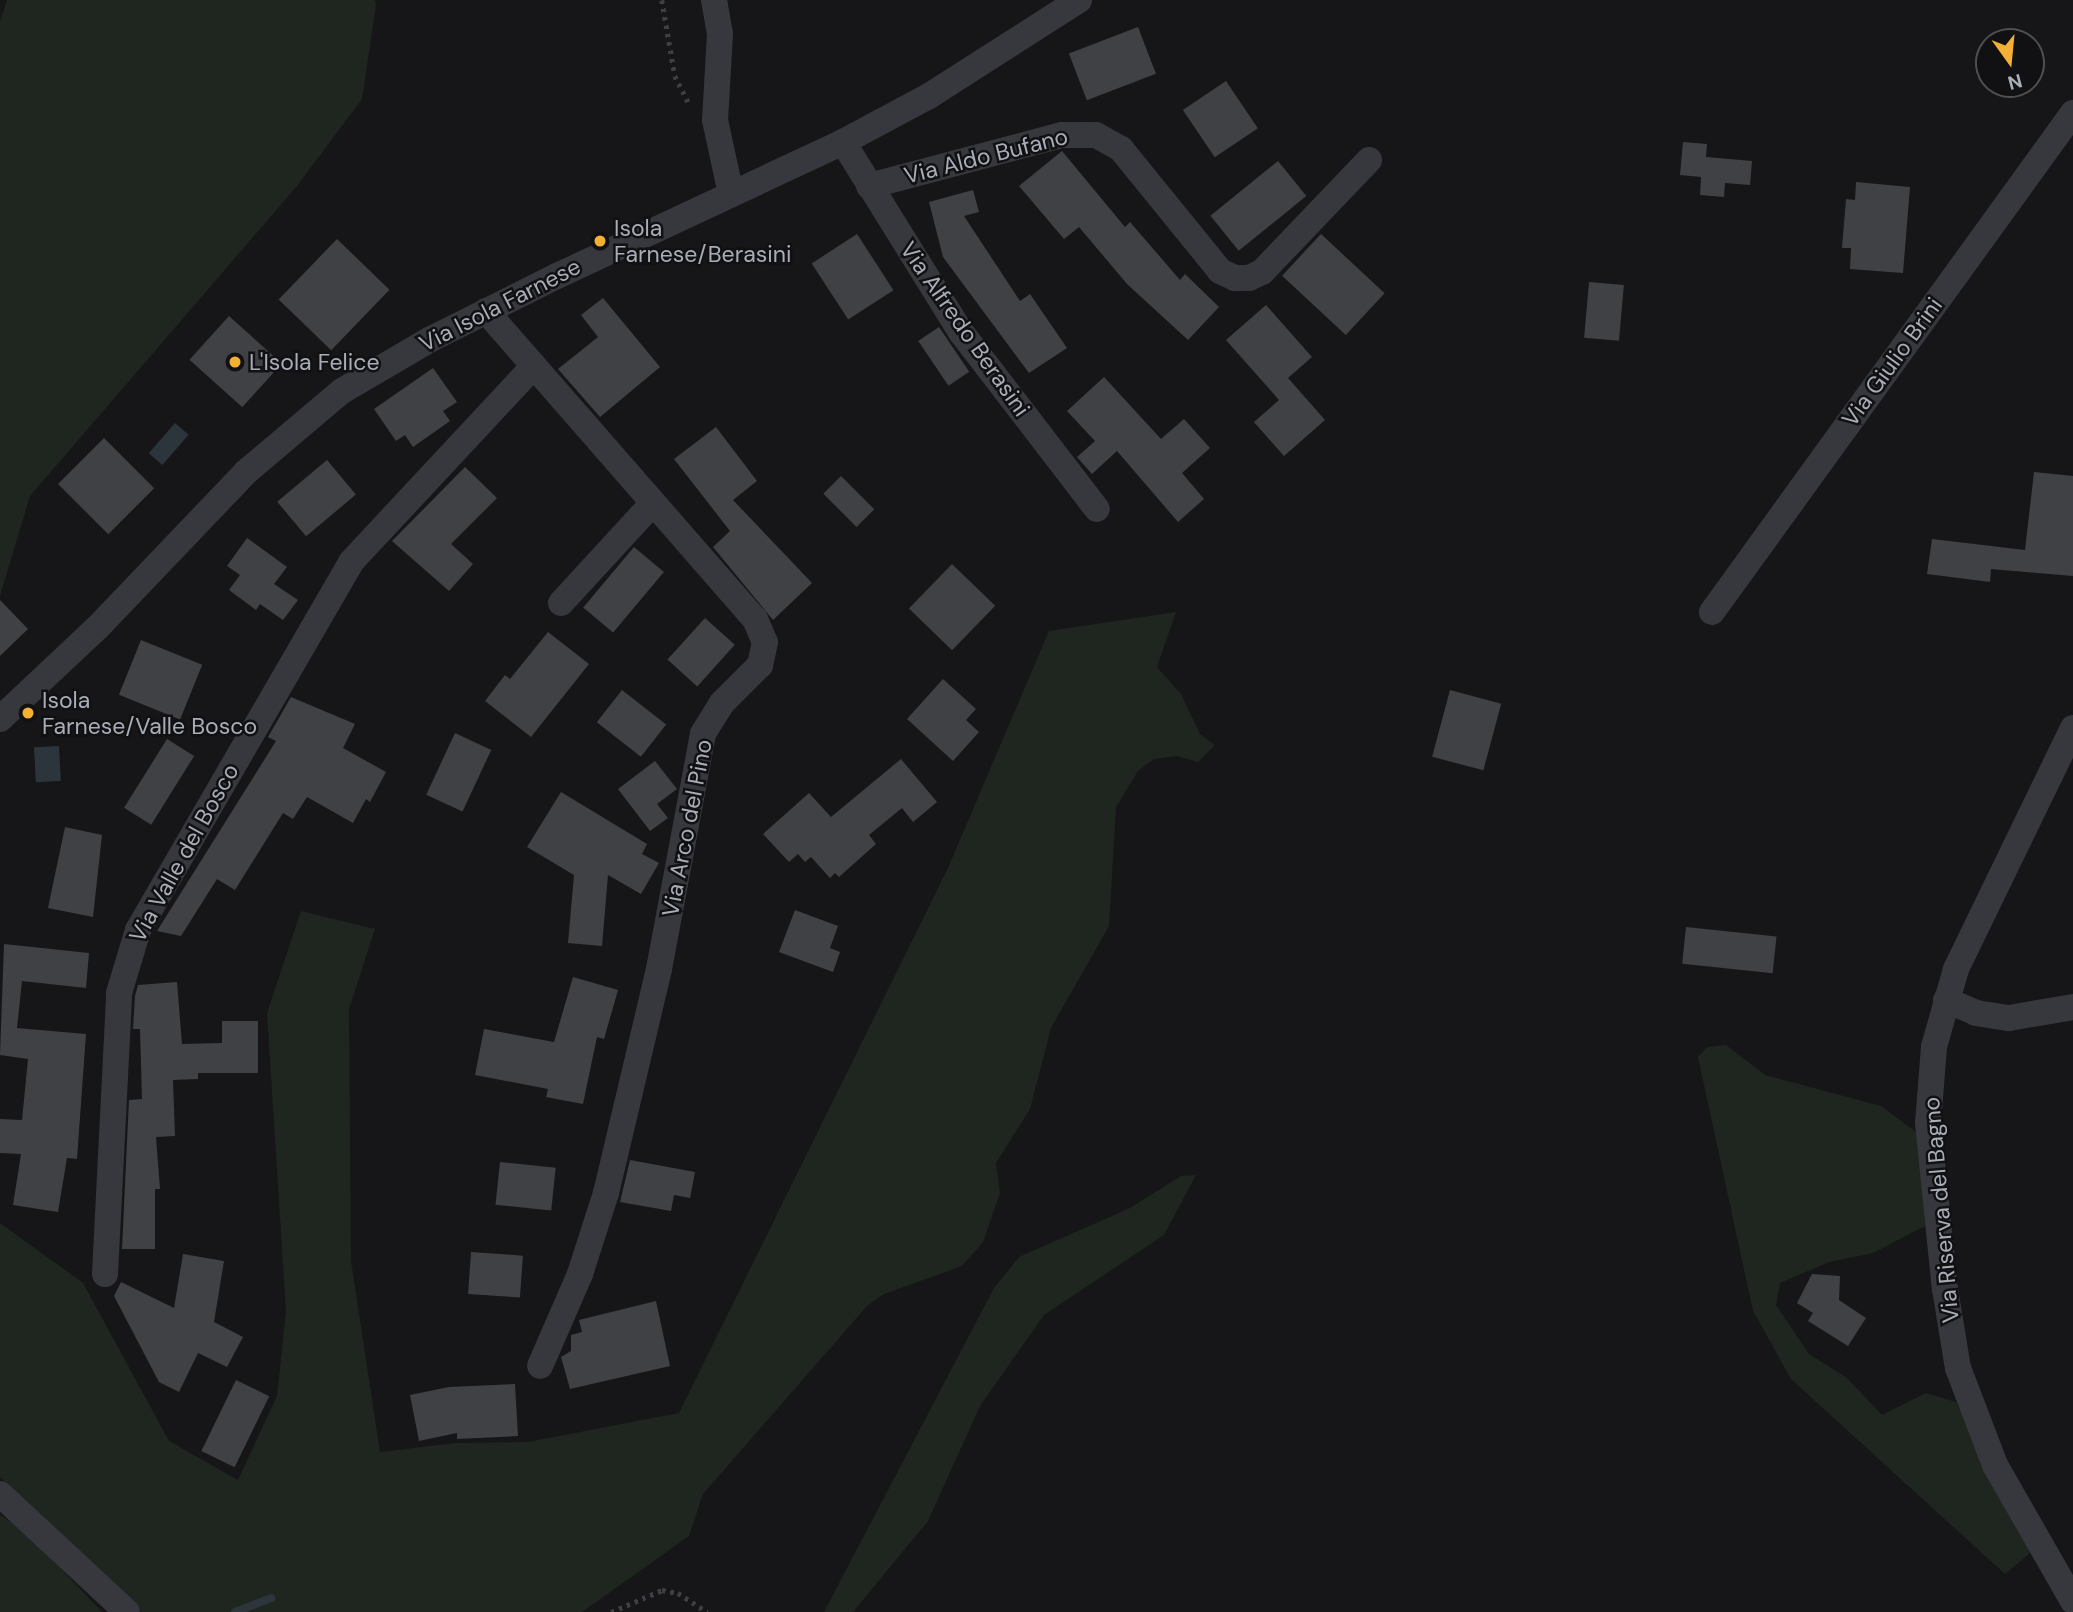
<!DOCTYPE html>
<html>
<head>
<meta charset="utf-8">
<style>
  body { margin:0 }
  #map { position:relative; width:2073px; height:1612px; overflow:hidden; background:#161618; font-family:"DM Sans",sans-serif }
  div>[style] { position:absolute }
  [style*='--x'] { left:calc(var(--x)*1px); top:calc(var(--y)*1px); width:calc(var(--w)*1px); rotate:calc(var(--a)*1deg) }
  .green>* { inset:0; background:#1e261f }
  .water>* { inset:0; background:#2c353c; transform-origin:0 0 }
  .stream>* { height:8px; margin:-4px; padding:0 4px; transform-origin:4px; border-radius:4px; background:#2c353c }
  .building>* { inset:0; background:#404145; transform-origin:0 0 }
  .path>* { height:4.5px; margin-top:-2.25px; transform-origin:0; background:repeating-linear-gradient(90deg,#3d3f44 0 3.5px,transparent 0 8.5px) }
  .street>* { height:26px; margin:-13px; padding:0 13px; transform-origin:13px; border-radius:13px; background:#37383d }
  .dots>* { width:19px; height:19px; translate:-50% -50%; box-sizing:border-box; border:4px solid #111113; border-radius:50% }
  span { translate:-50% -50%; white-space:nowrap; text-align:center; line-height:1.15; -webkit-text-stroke:5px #111113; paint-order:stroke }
  .street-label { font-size:23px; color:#a8adb8 }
  .poi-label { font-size:23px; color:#a8adb8 }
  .left { translate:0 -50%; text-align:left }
  .north { position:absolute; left:1975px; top:28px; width:70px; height:70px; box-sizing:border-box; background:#111113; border:2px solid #4d4f55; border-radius:50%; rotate:165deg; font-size:19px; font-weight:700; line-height:28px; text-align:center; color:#a8adb8 }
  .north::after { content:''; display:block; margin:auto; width:24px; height:32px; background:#f2b134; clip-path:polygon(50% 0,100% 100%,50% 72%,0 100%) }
</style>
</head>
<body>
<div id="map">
  <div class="green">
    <div style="clip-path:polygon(7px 0,375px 0,376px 5px,362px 99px,297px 186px,30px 496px,0 596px,0 21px)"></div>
    <div style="clip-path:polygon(1176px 612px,1157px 667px,1181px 694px,1200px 734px,1215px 745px,1198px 762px,1177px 756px,1154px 759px,1138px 771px,1116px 807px,1109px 926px,1051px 1028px,1030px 1109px,996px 1163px,1000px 1193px,983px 1242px,962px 1266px,884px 1294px,867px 1306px,703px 1494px,689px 1536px,582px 1612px,142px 1612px,0 1477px,0 1223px,83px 1283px,169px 1441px,238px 1480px,277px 1396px,286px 1311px,267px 1013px,301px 911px,375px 929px,349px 1009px,351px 1261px,380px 1452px,456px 1443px,528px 1442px,679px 1413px,948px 868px,1049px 631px)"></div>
    <div style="clip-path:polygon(1726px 1045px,1765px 1075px,1881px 1106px,1920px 1135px,1925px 1226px,1873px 1253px,1829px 1262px,1780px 1283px,1776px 1305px,1809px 1354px,1847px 1378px,1882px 1415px,1926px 1393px,1956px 1402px,2028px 1540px,2029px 1554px,2005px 1574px,1791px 1379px,1753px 1311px,1698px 1057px,1707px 1047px)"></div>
    <div style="clip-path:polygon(1196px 1175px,1164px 1235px,1044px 1315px,980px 1406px,928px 1521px,853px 1612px,824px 1612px,994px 1288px,1019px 1257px,1130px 1208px,1181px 1176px)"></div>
    <div style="clip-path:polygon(0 1515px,26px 1532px,102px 1612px,0 1612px)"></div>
  </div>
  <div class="water">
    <div style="left:175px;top:423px;width:18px;height:40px;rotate:41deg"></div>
    <div style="left:59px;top:746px;width:35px;height:25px;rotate:87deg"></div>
  </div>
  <div class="stream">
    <div style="--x:235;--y:1612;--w:39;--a:-21"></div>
  </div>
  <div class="building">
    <div style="left:1138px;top:27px;width:50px;height:74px;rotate:69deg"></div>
    <div style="left:1226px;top:81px;width:57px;height:52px;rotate:56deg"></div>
    <div style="clip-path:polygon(1683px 142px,1707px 144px,1706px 157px,1752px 161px,1750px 185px,1725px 183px,1724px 197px,1700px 195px,1701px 177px,1680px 175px)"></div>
    <div style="clip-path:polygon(1062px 151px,1125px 227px,1130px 222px,1180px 280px,1185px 274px,1219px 307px,1188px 340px,1127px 284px,1079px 227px,1064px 239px,1019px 186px)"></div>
    <div style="left:1278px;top:161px;width:45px;height:87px;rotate:51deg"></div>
    <div style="clip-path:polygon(1856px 182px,1910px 187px,1903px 273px,1850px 269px,1851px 248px,1842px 248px,1846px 199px,1855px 200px)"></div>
    <div style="clip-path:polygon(973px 190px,979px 212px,964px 216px,1020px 301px,1030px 294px,1067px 348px,1029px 373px,943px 257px,929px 202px)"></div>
    <div style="left:857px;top:234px;width:67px;height:54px;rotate:57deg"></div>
    <div style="left:1321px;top:234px;width:87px;height:57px;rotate:43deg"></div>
    <div style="left:337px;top:239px;width:73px;height:84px;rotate:44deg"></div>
    <div style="left:1589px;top:282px;width:35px;height:56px;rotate:5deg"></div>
    <div style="clip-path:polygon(603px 298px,660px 367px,600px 417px,558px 369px,598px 337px,581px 315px)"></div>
    <div style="clip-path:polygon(1266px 305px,1312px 357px,1288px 378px,1325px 420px,1284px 456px,1254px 422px,1279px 400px,1226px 340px)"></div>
    <div style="left:229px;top:316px;width:71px;height:59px;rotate:42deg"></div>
    <div style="left:939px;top:327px;width:54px;height:25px;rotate:56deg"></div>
    <div style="clip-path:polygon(433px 368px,457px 402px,443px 411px,450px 421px,413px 447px,405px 435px,396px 441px,374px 409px)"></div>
    <div style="clip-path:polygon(1104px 377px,1161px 439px,1184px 419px,1210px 448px,1182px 473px,1204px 499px,1178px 522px,1117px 451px,1092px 474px,1077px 457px,1095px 441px,1067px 411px)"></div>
    <div style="clip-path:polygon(716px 427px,757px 481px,733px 500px,812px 583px,773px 620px,713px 547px,730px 531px,674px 459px)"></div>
    <div style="left:104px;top:438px;width:71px;height:65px;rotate:45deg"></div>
    <div style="left:327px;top:460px;width:45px;height:65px;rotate:50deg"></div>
    <div style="clip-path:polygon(465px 467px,497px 498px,451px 544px,473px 564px,449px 591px,392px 541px)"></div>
    <div style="clip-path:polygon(2034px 472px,2073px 476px,2073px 576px,1991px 569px,1990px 582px,1927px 574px,1932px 539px,2025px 550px)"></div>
    <div style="left:841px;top:476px;width:47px;height:25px;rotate:45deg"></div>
    <div style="clip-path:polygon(247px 538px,287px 567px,274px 584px,298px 600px,283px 620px,260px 604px,256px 610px,229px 590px,240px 575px,227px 566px)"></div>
    <div style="left:634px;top:547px;width:39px;height:79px;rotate:40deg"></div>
    <div style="left:952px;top:564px;width:60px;height:62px;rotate:44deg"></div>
    <div style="clip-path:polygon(0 600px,28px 629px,0 656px)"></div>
    <div style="left:705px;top:618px;width:40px;height:56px;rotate:42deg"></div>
    <div style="clip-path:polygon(548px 632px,589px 664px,531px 737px,485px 701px,505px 675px,510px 679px)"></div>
    <div style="left:141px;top:640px;width:66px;height:59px;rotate:22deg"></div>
    <div style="clip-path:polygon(943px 679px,976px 709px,966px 720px,979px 732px,953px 761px,907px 719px)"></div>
    <div style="left:622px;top:690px;width:56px;height:41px;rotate:38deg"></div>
    <div style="left:1450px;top:690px;width:53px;height:69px;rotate:15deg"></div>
    <div style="clip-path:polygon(291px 697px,355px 724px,343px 748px,386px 772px,370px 802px,366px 799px,353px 823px,307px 797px,293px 819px,283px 813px,235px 890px,217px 879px,181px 936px,157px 931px,276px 741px,268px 737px)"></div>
    <div style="left:455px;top:733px;width:40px;height:68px;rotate:25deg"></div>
    <div style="left:167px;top:739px;width:32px;height:81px;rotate:32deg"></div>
    <div style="clip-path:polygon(901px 759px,937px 802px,913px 822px,902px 808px,869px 835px,876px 844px,839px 877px,835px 873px,830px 878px,811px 857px,805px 862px,798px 854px,789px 862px,763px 834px,809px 793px,831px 817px)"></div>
    <div style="clip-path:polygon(655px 761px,677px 789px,657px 804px,668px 818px,650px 831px,618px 789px)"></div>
    <div style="clip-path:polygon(561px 792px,647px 844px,642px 854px,659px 863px,641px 894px,608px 875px,602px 946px,568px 943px,574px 875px,527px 847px)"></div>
    <div style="clip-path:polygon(65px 827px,102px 835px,93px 917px,48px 908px)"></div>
    <div style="clip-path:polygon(795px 910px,838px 926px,830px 948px,840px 952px,833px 972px,779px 952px)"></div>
    <div style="left:1686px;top:927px;width:91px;height:37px;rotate:6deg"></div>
    <div style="clip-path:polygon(4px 944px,89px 953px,86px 988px,22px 981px,17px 1028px,86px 1034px,77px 1159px,67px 1158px,58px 1212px,13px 1205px,21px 1154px,0 1153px,0 1119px,22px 1120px,28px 1059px,0 1055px)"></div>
    <div style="clip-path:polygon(573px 977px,618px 990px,604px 1039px,597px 1037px,583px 1104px,546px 1097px,548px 1089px,475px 1075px,484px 1029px,554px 1042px)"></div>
    <div style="clip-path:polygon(177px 982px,182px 1044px,222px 1043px,222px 1021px,258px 1021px,258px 1073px,198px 1073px,198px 1079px,173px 1080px,175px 1136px,156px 1137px,160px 1189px,155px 1189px,155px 1249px,122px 1249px,129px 1100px,142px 1099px,140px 1029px,133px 1029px,135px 996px,138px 985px)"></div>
    <div style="clip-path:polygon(630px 1160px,695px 1172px,690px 1198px,674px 1195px,671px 1211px,620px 1202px)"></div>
    <div style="left:500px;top:1162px;width:56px;height:43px;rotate:6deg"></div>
    <div style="left:471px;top:1252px;width:52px;height:42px;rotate:4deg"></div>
    <div style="clip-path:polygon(183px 1254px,224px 1261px,214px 1322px,243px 1337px,227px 1367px,198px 1353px,179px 1392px,159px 1382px,114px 1296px,121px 1282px,174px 1308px)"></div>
    <div style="clip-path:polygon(1812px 1274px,1840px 1276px,1839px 1300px,1866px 1318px,1848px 1346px,1808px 1321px,1813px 1313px,1797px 1303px)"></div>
    <div style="clip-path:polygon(656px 1301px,670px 1366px,570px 1389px,561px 1357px,571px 1351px,571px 1335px,582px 1332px,579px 1320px)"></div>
    <div style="left:236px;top:1380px;width:37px;height:79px;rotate:26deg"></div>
    <div style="clip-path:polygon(515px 1384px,518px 1436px,457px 1439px,457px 1433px,419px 1441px,410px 1395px,449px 1387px)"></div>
  </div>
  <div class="path">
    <div style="--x:662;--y:0;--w:77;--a:80.3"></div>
    <div style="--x:675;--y:76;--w:30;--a:63"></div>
    <div style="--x:611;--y:1612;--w:56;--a:-23.3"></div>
    <div style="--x:662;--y:1590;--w:16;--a:11"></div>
    <div style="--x:678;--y:1593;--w:35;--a:33"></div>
  </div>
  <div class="street">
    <div style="--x:714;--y:0;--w:35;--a:80"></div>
    <div style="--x:720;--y:34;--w:86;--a:93.3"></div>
    <div style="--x:715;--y:120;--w:76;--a:77.8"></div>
    <div style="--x:843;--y:142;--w:224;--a:58.2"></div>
    <div style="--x:961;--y:332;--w:223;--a:52.5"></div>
    <div style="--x:869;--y:186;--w:200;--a:-14.8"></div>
    <div style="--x:1062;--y:135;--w:34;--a:0"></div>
    <div style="--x:1096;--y:135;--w:29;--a:29"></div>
    <div style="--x:1121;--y:149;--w:157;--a:50.9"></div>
    <div style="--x:1220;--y:271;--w:17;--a:25"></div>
    <div style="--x:1235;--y:278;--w:14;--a:0"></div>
    <div style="--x:1249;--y:278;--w:14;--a:-25"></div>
    <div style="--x:1262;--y:272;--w:155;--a:-46.3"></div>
    <div style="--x:486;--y:311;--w:409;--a:48.9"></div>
    <div style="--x:755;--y:619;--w:25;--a:67"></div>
    <div style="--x:765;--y:642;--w:24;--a:102"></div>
    <div style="--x:760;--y:665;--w:54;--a:135"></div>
    <div style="--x:722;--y:703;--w:36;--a:122"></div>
    <div style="--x:703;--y:734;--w:239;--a:100.6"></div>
    <div style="--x:659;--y:969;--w:230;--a:103.3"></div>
    <div style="--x:606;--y:1193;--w:85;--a:107.8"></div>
    <div style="--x:580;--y:1274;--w:100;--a:113.5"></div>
    <div style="--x:561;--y:603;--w:136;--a:-47.4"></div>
    <div style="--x:1712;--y:612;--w:616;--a:-54.12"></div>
    <div style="--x:0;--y:719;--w:134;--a:-43.2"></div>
    <div style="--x:98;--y:627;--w:214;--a:-46.3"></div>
    <div style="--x:246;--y:472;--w:126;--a:-40.2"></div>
    <div style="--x:342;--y:391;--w:103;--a:-30.3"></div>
    <div style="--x:431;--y:339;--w:141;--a:-26.6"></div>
    <div style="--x:557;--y:276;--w:316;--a:-25.1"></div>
    <div style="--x:843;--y:142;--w:98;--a:-28.1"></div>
    <div style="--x:929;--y:96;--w:178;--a:-32.6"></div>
    <div style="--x:2073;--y:728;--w:268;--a:115.9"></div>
    <div style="--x:1956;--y:969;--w:81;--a:105.8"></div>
    <div style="--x:1934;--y:1047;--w:76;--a:94.5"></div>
    <div style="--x:1928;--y:1123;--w:167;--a:84.2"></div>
    <div style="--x:1945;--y:1289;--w:80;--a:80.7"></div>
    <div style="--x:1958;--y:1368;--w:104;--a:69.1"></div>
    <div style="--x:1995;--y:1465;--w:157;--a:60.2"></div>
    <div style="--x:1946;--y:1000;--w:33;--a:23"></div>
    <div style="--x:1976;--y:1013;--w:33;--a:9"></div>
    <div style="--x:2009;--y:1018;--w:65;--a:-9.8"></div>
    <div style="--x:105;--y:1274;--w:281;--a:-87.1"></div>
    <div style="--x:119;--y:993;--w:66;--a:-73.2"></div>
    <div style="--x:138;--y:930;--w:425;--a:-59.9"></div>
    <div style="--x:351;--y:562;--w:268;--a:-47"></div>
    <div style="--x:0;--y:1494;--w:173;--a:42.9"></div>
  </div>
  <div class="dots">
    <div style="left:600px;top:241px;background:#f2b134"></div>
    <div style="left:235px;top:362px;background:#f2b134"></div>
    <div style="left:28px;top:713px;background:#f2b134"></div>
  </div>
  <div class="street-label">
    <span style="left:986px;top:156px;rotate:-14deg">Via Aldo Bufano</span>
    <span style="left:500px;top:305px;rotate:-27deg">Via Isola Farnese</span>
    <span style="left:965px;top:329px;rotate:55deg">Via Alfredo Berasini</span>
    <span style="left:1892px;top:362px;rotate:-54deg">Via Giulio Brini</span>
    <span style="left:687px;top:828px;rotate:-79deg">Via Arco del Pino</span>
    <span style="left:184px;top:853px;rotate:-61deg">Via Valle del Bosco</span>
    <span style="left:1941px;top:1210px;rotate:-95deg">Via Riserva del Bagno</span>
  </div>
  <div class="poi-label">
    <span class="left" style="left:614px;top:241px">Isola<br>Farnese/Berasini</span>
    <span class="left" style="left:249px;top:362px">L'Isola Felice</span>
    <span class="left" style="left:42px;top:713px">Isola<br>Farnese/Valle Bosco</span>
  </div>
  <div class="north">N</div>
</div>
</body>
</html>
